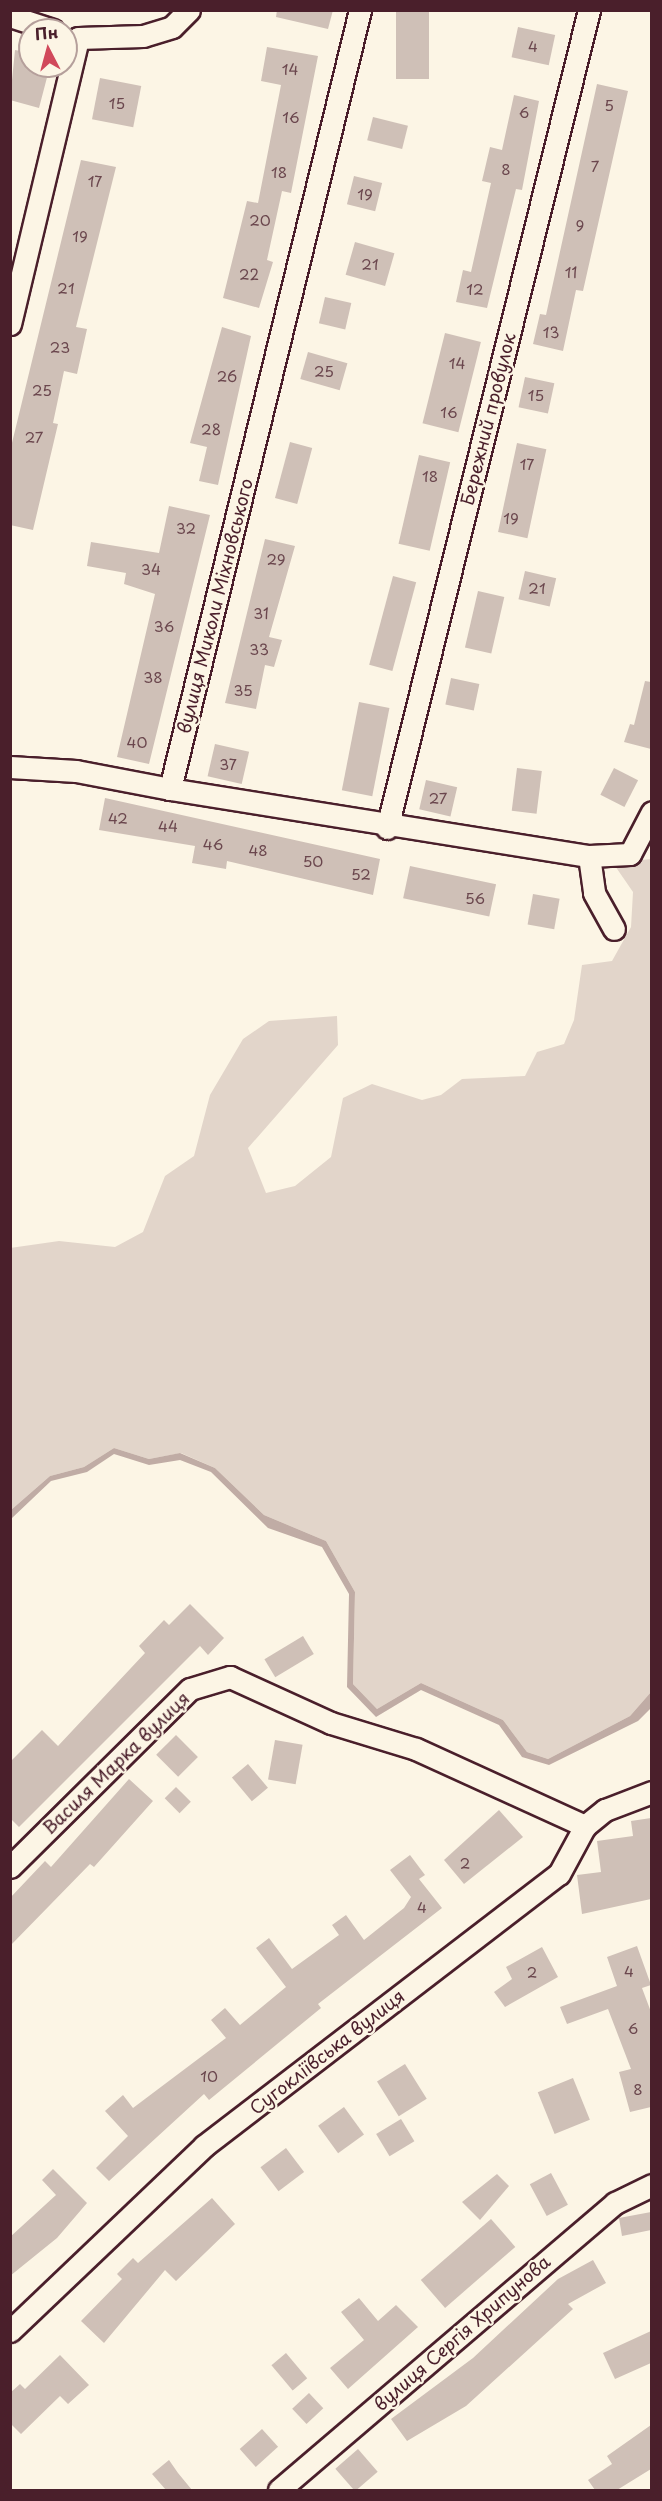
<!DOCTYPE html>
<html>
<head>
<meta charset="utf-8">
<style>
  body { margin:0 }
  #map { position:relative; width:662px; height:2501px; overflow:hidden; background:#fcf5e5; font-family:"Playpen Sans",sans-serif }
  div>[style] { position:absolute }
  [style*='--x'] { left:calc(var(--x)*1px); top:calc(var(--y)*1px); width:calc(var(--w)*1px); rotate:calc(var(--a)*1deg) }
  .green>* { inset:0; background:#e2d5ca }
  .water>* { inset:0; background:#c0aca5 }
  .building>* { inset:0; background:#cfc0b7; transform-origin:0 0 }
  .roads { filter:drop-shadow(2px 0 #4a1f2b) drop-shadow(-2px 0 #4a1f2b) drop-shadow(0 2px #4a1f2b) drop-shadow(0 -2px #4a1f2b) }
  .minor>* { height:21px; margin:-10.5px; padding:0 10.5px; transform-origin:10.5px; border-radius:10.5px; background:#fcf5e5 }
  span { translate:-50% -50%; white-space:nowrap; text-align:center; line-height:1.15; -webkit-text-stroke:4.5px #fcf5e5; paint-order:stroke }
  .number-label { font-size:15px; color:#6b474e }
  .number-label span { -webkit-text-stroke-width:0 }
  .street-label { font-size:18px; color:#4a1f2b }
  .frame { position:absolute; inset:0; border:12px solid #4a1f2b; pointer-events:none }
  .north { position:absolute; left:18px; top:18px; width:60px; height:60px; box-sizing:border-box; background:#fcf5e5; border:2px solid #b59f9b; border-radius:50%; rotate:354deg; font-size:16px; font-weight:700; line-height:24px; text-align:center; color:#4a1f2b }
  .north::after { content:''; display:block; margin:auto; width:21px; height:27px; background:#d1495b; clip-path:polygon(50% 0,100% 100%,50% 72%,0 100%) }
</style>
</head>
<body>
<div id="map">
  <div class="green">
    <div style="clip-path:polygon(651px 859px,651px 1692px,630px 1716px,548px 1759px,527px 1752px,503px 1720px,421px 1683px,377px 1709px,353px 1684px,355px 1592px,326px 1541px,264px 1515px,215px 1468px,181px 1453px,149px 1459px,114px 1448px,84px 1467px,50px 1476px,11px 1510px,10px 1248px,59px 1241px,115px 1247px,143px 1232px,165px 1176px,194px 1156px,210px 1095px,243px 1039px,269px 1021px,337px 1016px,338px 1045px,248px 1148px,266px 1193px,295px 1186px,331px 1157px,343px 1098px,372px 1084px,422px 1100px,441px 1095px,462px 1079px,525px 1076px,537px 1052px,564px 1044px,574px 1020px,582px 965px,612px 961px,631px 927px,633px 892px,613px 863px)"></div>
  </div>
  <div class="water">
    <div style="clip-path:polygon(114px 1448px,149px 1459px,180px 1453px,215px 1468px,264px 1515px,326px 1541px,355px 1592px,353px 1684px,377px 1709px,421px 1683px,503px 1720px,527px 1752px,548px 1759px,630px 1716px,651px 1692px,651px 1708px,638px 1721px,549px 1765px,522px 1757px,499px 1725px,421px 1690px,376px 1717px,347px 1687px,349px 1594px,322px 1547px,268px 1528px,211px 1472px,180px 1460px,149px 1465px,114px 1454px,87px 1472px,51px 1481px,11px 1519px,11px 1510px,50px 1476px,84px 1467px)"></div>
  </div>
  <div class="building">
    <div style="clip-path:polygon(277px 10px,333px 10px,328px 29px,276px 17px)"></div>
    <div style="left:396px;top:10px;width:33px;height:69px"></div>
    <div style="left:518px;top:27px;width:38px;height:31px;rotate:12deg"></div>
    <div style="clip-path:polygon(267px 47px,318px 56px,291px 193px,282px 191px,267px 260px,273px 262px,259px 308px,223px 298px,247px 201px,258px 203px,281px 85px,261px 81px)"></div>
    <div style="clip-path:polygon(15px 50px,30px 53px,30px 66px,50px 66px,39px 108px,10px 100px)"></div>
    <div style="left:100px;top:78px;width:42px;height:42px;rotate:11deg"></div>
    <div style="clip-path:polygon(597px 84px,628px 91px,583px 291px,576px 290px,563px 351px,533px 344px,540px 314px,546px 315px)"></div>
    <div style="clip-path:polygon(514px 95px,539px 101px,522px 190px,516px 189px,487px 308px,456px 302px,463px 270px,471px 272px,491px 183px,482px 181px,490px 147px,502px 150px)"></div>
    <div style="left:373px;top:117px;width:36px;height:24px;rotate:14deg"></div>
    <div style="clip-path:polygon(81px 160px,116px 167px,76px 327px,87px 329px,77px 374px,64px 371px,53px 423px,58px 424px,33px 530px,10px 525px,10px 451px)"></div>
    <div style="left:354px;top:176px;width:29px;height:29px;rotate:14deg"></div>
    <div style="left:355px;top:242px;width:41px;height:34px;rotate:16deg"></div>
    <div style="left:325px;top:297px;width:27px;height:27px;rotate:13deg"></div>
    <div style="clip-path:polygon(222px 327px,251px 336px,218px 485px,199px 481px,207px 447px,190px 443px)"></div>
    <div style="left:445px;top:333px;width:37px;height:93px;rotate:14deg"></div>
    <div style="left:308px;top:352px;width:41px;height:28px;rotate:16deg"></div>
    <div style="left:525px;top:377px;width:30px;height:31px;rotate:12deg"></div>
    <div style="left:290px;top:442px;width:23px;height:58px;rotate:15deg"></div>
    <div style="left:517px;top:443px;width:30px;height:91px;rotate:12deg"></div>
    <div style="left:419px;top:455px;width:32px;height:91px;rotate:13deg"></div>
    <div style="clip-path:polygon(169px 506px,210px 515px,149px 764px,117px 757px,155px 594px,124px 584px,126px 573px,87px 566px,91px 542px,159px 553px)"></div>
    <div style="clip-path:polygon(265px 539px,295px 546px,269px 637px,282px 640px,274px 667px,265px 665px,256px 709px,225px 703px)"></div>
    <div style="left:525px;top:571px;width:32px;height:29px;rotate:13deg"></div>
    <div style="left:393px;top:576px;width:24px;height:92px;rotate:15deg"></div>
    <div style="left:478px;top:591px;width:27px;height:58px;rotate:13deg"></div>
    <div style="left:451px;top:678px;width:29px;height:27px;rotate:12deg"></div>
    <div style="clip-path:polygon(645px 681px,651px 682px,651px 749px,624px 742px,630px 724px,634px 725px)"></div>
    <div style="left:359px;top:702px;width:31px;height:90px;rotate:11deg"></div>
    <div style="left:215px;top:744px;width:35px;height:33px;rotate:13deg"></div>
    <div style="left:517px;top:768px;width:25px;height:43px;rotate:7deg"></div>
    <div style="left:614px;top:768px;width:27px;height:30px;rotate:27deg"></div>
    <div style="left:426px;top:780px;width:32px;height:30px;rotate:13deg"></div>
    <div style="clip-path:polygon(105px 798px,380px 859px,373px 895px,227px 861px,226px 869px,192px 863px,195px 846px,99px 830px)"></div>
    <div style="left:410px;top:866px;width:88px;height:33px;rotate:12deg"></div>
    <div style="left:533px;top:894px;width:27px;height:31px;rotate:10deg"></div>
    <div style="clip-path:polygon(190px 1604px,224px 1638px,208px 1655px,200px 1646px,19px 1827px,10px 1818px,10px 1762px,42px 1730px,58px 1746px,145px 1653px,139px 1646px,164px 1620px,169px 1625px)"></div>
    <div style="left:303px;top:1636px;width:21px;height:45px;rotate:59deg"></div>
    <div style="left:176px;top:1735px;width:31px;height:28px;rotate:45deg"></div>
    <div style="left:275px;top:1740px;width:28px;height:40px;rotate:10deg"></div>
    <div style="left:248px;top:1764px;width:31px;height:21px;rotate:50deg"></div>
    <div style="clip-path:polygon(129px 1779px,153px 1801px,94px 1867px,90px 1864px,10px 1946px,10px 1898px,45px 1861px,51px 1867px)"></div>
    <div style="left:176px;top:1787px;width:21px;height:16px;rotate:45deg"></div>
    <div style="clip-path:polygon(499px 1810px,523px 1837px,464px 1884px,444px 1860px)"></div>
    <div style="clip-path:polygon(651px 1818px,651px 1899px,582px 1914px,577px 1875px,601px 1872px,597px 1841px,633px 1836px,631px 1821px)"></div>
    <div style="clip-path:polygon(410px 1855px,425px 1875px,419px 1879px,442px 1908px,318px 2004px,321px 2008px,209px 2100px,204px 2094px,109px 2181px,96px 2168px,128px 2136px,105px 2111px,123px 2095px,133px 2108px,226px 2038px,211px 2020px,225px 2008px,240px 2025px,286px 1987px,256px 1948px,269px 1938px,292px 1969px,339px 1935px,332px 1925px,346px 1915px,364px 1940px,404px 1908px,411px 1897px,390px 1870px)"></div>
    <div style="clip-path:polygon(637px 1946px,651px 1985px,642px 1988px,651px 2012px,651px 2107px,630px 2112px,619px 2072px,631px 2069px,608px 2009px,567px 2024px,560px 2007px,617px 1986px,607px 1957px)"></div>
    <div style="clip-path:polygon(542px 1947px,558px 1977px,505px 2007px,494px 1992px,512px 1979px,506px 1967px)"></div>
    <div style="left:405px;top:2064px;width:41px;height:33px;rotate:58deg"></div>
    <div style="left:573px;top:2078px;width:45px;height:38px;rotate:68deg"></div>
    <div style="left:344px;top:2107px;width:34px;height:32px;rotate:54deg"></div>
    <div style="left:401px;top:2119px;width:26px;height:29px;rotate:59deg"></div>
    <div style="left:286px;top:2148px;width:30px;height:32px;rotate:53deg"></div>
    <div style="clip-path:polygon(53px 2169px,87px 2203px,57px 2238px,10px 2276px,10px 2237px,56px 2195px,42px 2180px)"></div>
    <div style="left:551px;top:2173px;width:36px;height:24px;rotate:62deg"></div>
    <div style="clip-path:polygon(497px 2174px,509px 2186px,480px 2220px,462px 2202px)"></div>
    <div style="clip-path:polygon(212px 2198px,235px 2224px,176px 2281px,165px 2270px,104px 2343px,81px 2321px,122px 2279px,117px 2274px,133px 2258px,138px 2263px)"></div>
    <div style="clip-path:polygon(651px 2212px,651px 2230px,622px 2236px,619px 2218px)"></div>
    <div style="left:491px;top:2219px;width:37px;height:93px;rotate:49deg"></div>
    <div style="clip-path:polygon(593px 2260px,606px 2283px,568px 2304px,573px 2309px,466px 2406px,407px 2441px,391px 2419px,473px 2358px,558px 2279px)"></div>
    <div style="clip-path:polygon(359px 2298px,378px 2321px,396px 2305px,418px 2327px,348px 2389px,330px 2368px,364px 2340px,341px 2312px)"></div>
    <div style="clip-path:polygon(651px 2331px,651px 2363px,615px 2379px,603px 2353px)"></div>
    <div style="left:286px;top:2353px;width:33px;height:19px;rotate:50deg"></div>
    <div style="clip-path:polygon(60px 2355px,89px 2385px,68px 2404px,60px 2396px,21px 2434px,10px 2423px,10px 2393px,20px 2384px,25px 2389px)"></div>
    <div style="left:309px;top:2393px;width:21px;height:23px;rotate:47deg"></div>
    <div style="clip-path:polygon(651px 2425px,651px 2469px,617px 2490px,595px 2490px,588px 2480px,612px 2464px,607px 2456px)"></div>
    <div style="left:262px;top:2429px;width:24px;height:30px;rotate:48deg"></div>
    <div style="left:358px;top:2449px;width:30px;height:30px;rotate:49deg"></div>
    <div style="clip-path:polygon(169px 2460px,178px 2473px,192px 2490px,166px 2490px,152px 2474px)"></div>
  </div>
  <div class="roads">
    <div class="minor">
      <div style="--x:360;--y:10;--w:802;--a:103.71"></div>
      <div style="--x:170;--y:789;--w:424;--a:9.1"></div>
      <div style="--x:589;--y:856;--w:41;--a:-2.8"></div>
      <div style="--x:630;--y:854;--w:47;--a:-62.4"></div>
      <div style="--x:10;--y:16;--w:45;--a:18"></div>
      <div style="--x:10;--y:324;--w:294;--a:-76.6"></div>
      <div style="--x:78;--y:38;--w:65;--a:-1.8"></div>
      <div style="--x:143;--y:36;--w:30;--a:-17"></div>
      <div style="--x:172;--y:27;--w:24;--a:-45"></div>
      <div style="--x:10;--y:767;--w:66;--a:3.5"></div>
      <div style="--x:76;--y:771;--w:96;--a:10.8"></div>
      <div style="--x:387;--y:828;--w:843;--a:-76.13"></div>
      <div style="--x:589;--y:856;--w:37;--a:82"></div>
      <div style="--x:594;--y:893;--w:41;--a:60.9"></div>
      <div style="--x:10;--y:1867;--w:253;--a:-44.7"></div>
      <div style="--x:190;--y:1689;--w:42;--a:-16.7"></div>
      <div style="--x:230;--y:1677;--w:111;--a:24.5"></div>
      <div style="--x:331;--y:1723;--w:89;--a:17"></div>
      <div style="--x:416;--y:1749;--w:186;--a:24.5"></div>
      <div style="--x:10;--y:2331;--w:268;--a:-43.6"></div>
      <div style="--x:204;--y:2146;--w:447;--a:-37.5"></div>
      <div style="--x:559;--y:1874;--w:55;--a:-61.6"></div>
      <div style="--x:585;--y:1826;--w:26;--a:-39"></div>
      <div style="--x:605;--y:1810;--w:50;--a:-21"></div>
      <div style="--x:279;--y:2490;--w:442;--a:-40.5"></div>
      <div style="--x:615;--y:2203;--w:41;--a:-25.9"></div>
    </div>
  </div>
  <div class="number-label">
    <span style="left:533px;top:46px">4</span>
    <span style="left:290px;top:69px">14</span>
    <span style="left:117px;top:103px">15</span>
    <span style="left:609px;top:105px">5</span>
    <span style="left:524px;top:112px">6</span>
    <span style="left:291px;top:117px">16</span>
    <span style="left:595px;top:166px">7</span>
    <span style="left:506px;top:169px">8</span>
    <span style="left:279px;top:172px">18</span>
    <span style="left:95px;top:181px">17</span>
    <span style="left:365px;top:194px">19</span>
    <span style="left:260px;top:220px">20</span>
    <span style="left:580px;top:225px">9</span>
    <span style="left:80px;top:236px">19</span>
    <span style="left:370px;top:264px">21</span>
    <span style="left:571px;top:272px">11</span>
    <span style="left:249px;top:274px">22</span>
    <span style="left:66px;top:288px">21</span>
    <span style="left:475px;top:289px">12</span>
    <span style="left:551px;top:332px">13</span>
    <span style="left:60px;top:347px">23</span>
    <span style="left:457px;top:363px">14</span>
    <span style="left:324px;top:371px">25</span>
    <span style="left:227px;top:376px">26</span>
    <span style="left:42px;top:390px">25</span>
    <span style="left:536px;top:395px">15</span>
    <span style="left:449px;top:412px">16</span>
    <span style="left:211px;top:429px">28</span>
    <span style="left:34px;top:437px">27</span>
    <span style="left:527px;top:464px">17</span>
    <span style="left:430px;top:476px">18</span>
    <span style="left:511px;top:518px">19</span>
    <span style="left:186px;top:528px">32</span>
    <span style="left:276px;top:559px">29</span>
    <span style="left:151px;top:569px">34</span>
    <span style="left:537px;top:588px">21</span>
    <span style="left:261px;top:613px">31</span>
    <span style="left:164px;top:626px">36</span>
    <span style="left:259px;top:649px">33</span>
    <span style="left:153px;top:677px">38</span>
    <span style="left:243px;top:690px">35</span>
    <span style="left:137px;top:742px">40</span>
    <span style="left:228px;top:764px">37</span>
    <span style="left:438px;top:798px">27</span>
    <span style="left:118px;top:818px">42</span>
    <span style="left:168px;top:826px">44</span>
    <span style="left:213px;top:844px">46</span>
    <span style="left:258px;top:850px">48</span>
    <span style="left:313px;top:861px">50</span>
    <span style="left:361px;top:874px">52</span>
    <span style="left:475px;top:898px">56</span>
    <span style="left:465px;top:1863px">2</span>
    <span style="left:422px;top:1907px">4</span>
    <span style="left:629px;top:1971px">4</span>
    <span style="left:532px;top:1972px">2</span>
    <span style="left:633px;top:2028px">6</span>
    <span style="left:209px;top:2076px">10</span>
    <span style="left:638px;top:2089px">8</span>
  </div>
  <div class="street-label">
    <span style="left:488px;top:419px;rotate:-76deg">Бережний провулок</span>
    <span style="left:215px;top:606px;rotate:-76deg">вулиця Миколи Міхновського</span>
    <span style="left:116px;top:1763px;rotate:-44deg">Василя Марка вулиця</span>
    <span style="left:327px;top:2052px;rotate:-38deg">Сугокліївська вулиця</span>
    <span style="left:462px;top:2333px;rotate:-41deg">вулиця Сергія Хрипунова</span>
  </div>
  <div class="frame"></div>
  <div class="north">Пн</div>
</div>
</body>
</html>
